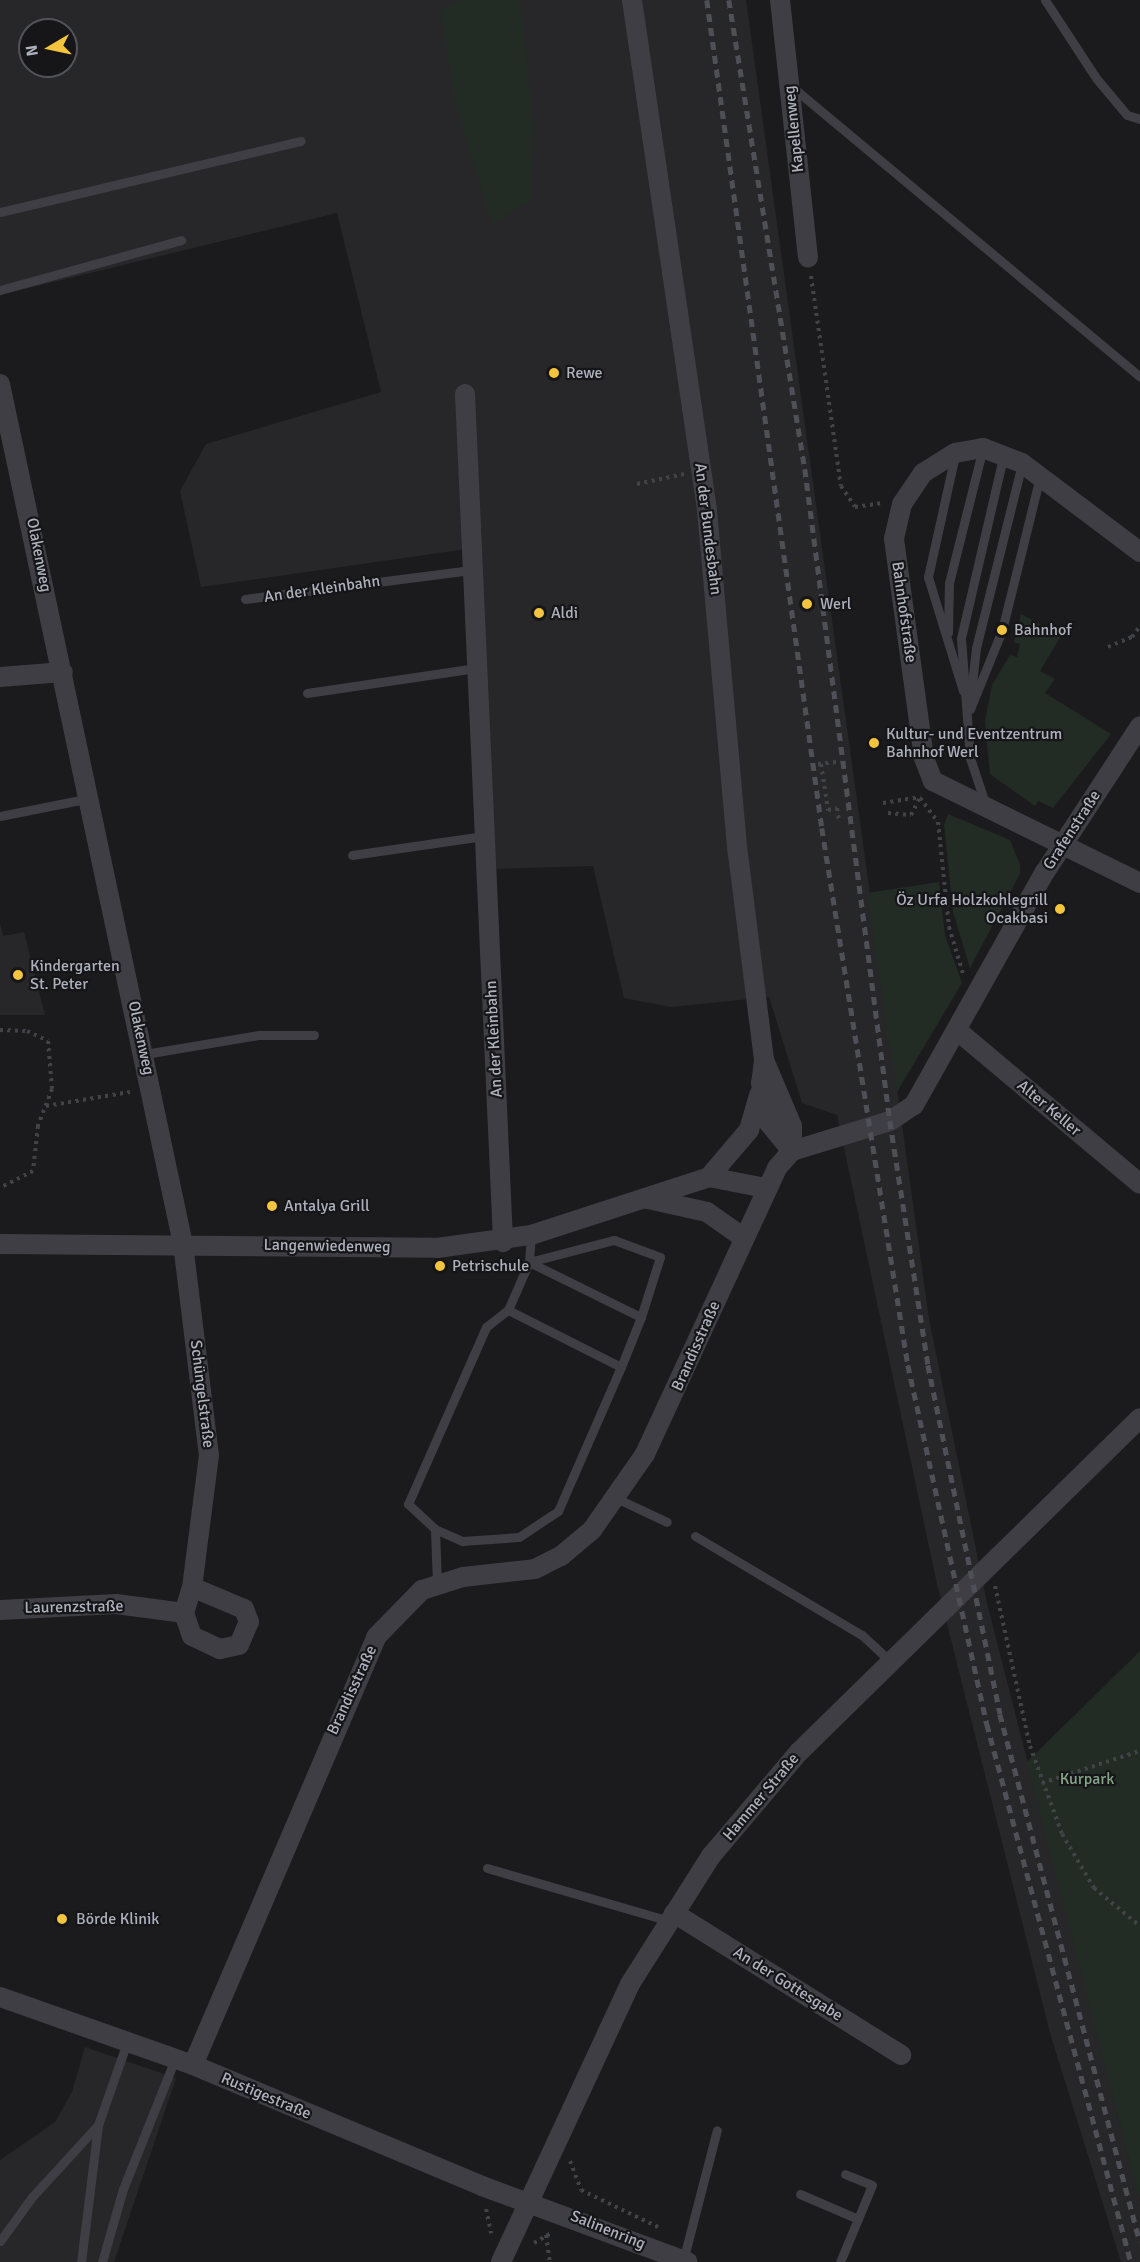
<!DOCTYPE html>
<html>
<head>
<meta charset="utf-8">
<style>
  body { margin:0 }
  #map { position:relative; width:1140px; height:2262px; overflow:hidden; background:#1b1b1d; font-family:Signika,sans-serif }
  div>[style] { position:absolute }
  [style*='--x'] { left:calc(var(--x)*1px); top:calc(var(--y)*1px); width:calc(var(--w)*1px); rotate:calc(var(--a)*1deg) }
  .built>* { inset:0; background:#27272a }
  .green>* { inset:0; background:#222c24 }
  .path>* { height:4px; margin-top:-2px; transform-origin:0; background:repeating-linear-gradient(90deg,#424349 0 3px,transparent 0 7.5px) }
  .lane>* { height:9px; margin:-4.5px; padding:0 4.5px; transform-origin:4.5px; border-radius:4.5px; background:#3e3e44 }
  .street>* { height:20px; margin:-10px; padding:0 10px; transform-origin:10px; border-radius:10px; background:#3e3e44 }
  .rail>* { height:4.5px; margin-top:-2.25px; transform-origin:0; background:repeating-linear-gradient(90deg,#4f5057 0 8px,transparent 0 14px) }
  .dots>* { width:16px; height:16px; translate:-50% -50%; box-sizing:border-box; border:3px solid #161618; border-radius:50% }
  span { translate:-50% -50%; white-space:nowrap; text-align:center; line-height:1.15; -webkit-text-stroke:4.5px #161618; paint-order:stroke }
  .street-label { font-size:16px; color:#aeb1bd }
  .poi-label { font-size:16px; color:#aeb1bd }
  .left { translate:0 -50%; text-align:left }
  .right { translate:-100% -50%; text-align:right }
  .park-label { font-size:16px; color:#85a78a }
  .north { position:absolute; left:18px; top:18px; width:60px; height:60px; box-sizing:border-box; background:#161618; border:2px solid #53545a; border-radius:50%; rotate:261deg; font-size:16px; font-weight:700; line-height:24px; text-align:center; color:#aeb1bd }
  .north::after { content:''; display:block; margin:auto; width:21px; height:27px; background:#f3c43d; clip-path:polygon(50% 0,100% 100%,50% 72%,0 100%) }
</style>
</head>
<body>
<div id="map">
  <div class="built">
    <div style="clip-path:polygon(evenodd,0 0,746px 0,929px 1319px,987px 1603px,1140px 2202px,1140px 2262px,1121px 2262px,1050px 2033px,937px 1584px,837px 1115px,802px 1103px,769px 997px,671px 1007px,624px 998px,593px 866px,495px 869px,474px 548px,201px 587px,180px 491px,206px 444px,381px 392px,337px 213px,0 295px,0 0,30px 30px,66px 30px,66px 66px,30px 66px,30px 30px)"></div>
    <div style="clip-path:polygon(0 923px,3px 936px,24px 932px,45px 1015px,0 1015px)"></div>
    <div style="clip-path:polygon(85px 2047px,176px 2078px,114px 2262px,0 2262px,0 2160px,55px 2122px,72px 2092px)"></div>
  </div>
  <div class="green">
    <div style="clip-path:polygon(461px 0,520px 0,534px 127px,531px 200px,492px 225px,457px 109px,440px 11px)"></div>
    <div style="clip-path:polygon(1021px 614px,1061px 636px,1040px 671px,1055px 679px,1045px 693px,1111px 734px,1053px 808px,1038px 801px,1035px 806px,990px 774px,985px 722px,992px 685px,1010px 655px,1017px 657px,1020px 644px,1014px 642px)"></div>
    <div style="clip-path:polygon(948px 814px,1010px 840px,1020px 864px,1020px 874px,970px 968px,953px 912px,944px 825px)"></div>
    <div style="clip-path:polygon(939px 882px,945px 935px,962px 983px,897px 1092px,867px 893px)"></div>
    <div style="clip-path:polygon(1140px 1651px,1140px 2202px,1027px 1762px)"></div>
  </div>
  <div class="path">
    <div style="--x:811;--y:276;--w:212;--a:81.9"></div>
    <div style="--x:841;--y:486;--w:25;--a:56"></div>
    <div style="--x:855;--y:507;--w:28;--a:-8"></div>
    <div style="--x:637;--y:484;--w:48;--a:-12"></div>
    <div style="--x:1108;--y:647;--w:26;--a:-23"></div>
    <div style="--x:1132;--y:637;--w:14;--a:-54"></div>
    <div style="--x:818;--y:764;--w:19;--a:-6"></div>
    <div style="--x:821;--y:764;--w:47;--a:81.3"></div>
    <div style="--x:828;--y:810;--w:9;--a:-13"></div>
    <div style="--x:837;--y:808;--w:12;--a:81"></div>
    <div style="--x:920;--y:798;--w:30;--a:53"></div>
    <div style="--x:938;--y:822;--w:106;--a:84"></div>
    <div style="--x:949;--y:927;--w:52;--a:73.3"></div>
    <div style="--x:883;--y:803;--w:38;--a:-9"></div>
    <div style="--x:888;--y:813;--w:23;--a:5"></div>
    <div style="--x:911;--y:815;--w:20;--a:-63"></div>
    <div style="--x:0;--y:1030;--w:27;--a:2"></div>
    <div style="--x:27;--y:1031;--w:23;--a:25"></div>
    <div style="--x:48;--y:1041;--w:48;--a:85.2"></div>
    <div style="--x:52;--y:1089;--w:40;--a:111"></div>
    <div style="--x:38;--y:1126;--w:45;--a:96.3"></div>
    <div style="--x:33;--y:1171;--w:37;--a:153"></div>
    <div style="--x:46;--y:1106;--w:85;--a:-9.5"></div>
    <div style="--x:995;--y:1586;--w:164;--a:77.7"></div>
    <div style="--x:1030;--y:1746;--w:94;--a:70"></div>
    <div style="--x:1062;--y:1834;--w:63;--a:59.3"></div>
    <div style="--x:1094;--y:1888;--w:60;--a:39.6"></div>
    <div style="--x:1042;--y:1783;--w:103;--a:-18.1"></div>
    <div style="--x:570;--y:2161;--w:31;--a:69"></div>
    <div style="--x:581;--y:2190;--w:88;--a:25.7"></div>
    <div style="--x:486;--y:2209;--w:25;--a:78"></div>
    <div style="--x:546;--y:2235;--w:27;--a:82"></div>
    <div style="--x:534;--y:2243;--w:20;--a:-30"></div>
  </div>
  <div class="lane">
    <div style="--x:1045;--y:0;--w:93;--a:56.8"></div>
    <div style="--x:1096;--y:78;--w:48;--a:50"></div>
    <div style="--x:1127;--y:115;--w:14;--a:17"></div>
    <div style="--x:791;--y:86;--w:454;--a:39.8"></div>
    <div style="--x:0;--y:212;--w:309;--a:-13.3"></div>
    <div style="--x:0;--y:290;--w:188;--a:-15.4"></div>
    <div style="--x:955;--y:455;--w:125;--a:102.5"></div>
    <div style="--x:928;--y:577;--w:119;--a:72.9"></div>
    <div style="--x:245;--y:599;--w:228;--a:-7.3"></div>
    <div style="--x:948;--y:633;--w:50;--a:-88.9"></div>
    <div style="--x:949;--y:583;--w:139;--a:-75.9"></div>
    <div style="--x:307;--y:693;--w:171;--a:-8.4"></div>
    <div style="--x:971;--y:693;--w:45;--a:-83.7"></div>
    <div style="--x:976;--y:648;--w:191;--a:-76"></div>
    <div style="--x:970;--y:709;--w:85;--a:-67.9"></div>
    <div style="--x:1002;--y:630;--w:158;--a:-76.1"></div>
    <div style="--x:985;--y:803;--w:47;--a:-108.4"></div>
    <div style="--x:970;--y:758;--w:120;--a:-94.3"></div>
    <div style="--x:961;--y:638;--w:190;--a:-76.9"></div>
    <div style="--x:0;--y:816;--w:92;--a:-11.3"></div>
    <div style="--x:352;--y:855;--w:133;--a:-8.2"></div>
    <div style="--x:145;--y:1054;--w:116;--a:-9.5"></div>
    <div style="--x:259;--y:1035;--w:55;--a:0"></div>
    <div style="--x:529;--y:1262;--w:88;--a:-14.5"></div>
    <div style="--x:614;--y:1240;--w:49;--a:20.3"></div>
    <div style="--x:660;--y:1257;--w:63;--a:107.6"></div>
    <div style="--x:529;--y:1262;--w:125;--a:26.2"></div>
    <div style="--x:641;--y:1317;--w:54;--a:111.8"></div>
    <div style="--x:616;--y:1498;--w:56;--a:25.2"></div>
    <div style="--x:435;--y:1529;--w:30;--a:24"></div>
    <div style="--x:462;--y:1541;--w:57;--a:-4"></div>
    <div style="--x:519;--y:1537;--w:47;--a:-33.7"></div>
    <div style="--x:558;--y:1511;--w:157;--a:-66.4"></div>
    <div style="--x:621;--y:1367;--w:127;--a:-153.2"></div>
    <div style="--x:695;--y:1536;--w:194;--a:30.7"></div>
    <div style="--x:862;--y:1635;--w:38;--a:43"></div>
    <div style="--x:437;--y:1584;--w:55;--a:-92.1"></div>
    <div style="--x:435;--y:1529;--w:37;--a:-137"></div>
    <div style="--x:408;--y:1504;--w:193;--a:-66.2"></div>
    <div style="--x:486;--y:1327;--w:28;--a:-38"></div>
    <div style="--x:508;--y:1310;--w:52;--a:-66.4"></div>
    <div style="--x:529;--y:1262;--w:27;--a:-86"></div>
    <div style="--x:487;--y:1868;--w:191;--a:16.2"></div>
    <div style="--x:800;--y:2194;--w:63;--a:23.3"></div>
    <div style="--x:0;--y:2241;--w:54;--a:-54"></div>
    <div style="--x:32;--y:2197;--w:98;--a:-47.5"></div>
    <div style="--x:683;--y:2261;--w:135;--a:-75.5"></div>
    <div style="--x:81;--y:2262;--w:138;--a:-82.9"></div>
    <div style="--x:98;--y:2125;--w:88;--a:-70.7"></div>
    <div style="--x:102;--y:2262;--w:76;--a:-74"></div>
    <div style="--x:123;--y:2189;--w:140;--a:-68.2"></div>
    <div style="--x:840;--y:2262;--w:83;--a:-67.4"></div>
    <div style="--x:872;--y:2185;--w:29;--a:-158"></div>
  </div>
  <div class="street">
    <div style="--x:632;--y:0;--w:515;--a:81.63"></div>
    <div style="--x:707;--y:510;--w:345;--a:84.9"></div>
    <div style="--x:738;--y:854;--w:208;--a:82.8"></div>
    <div style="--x:764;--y:1060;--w:23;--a:97"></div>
    <div style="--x:761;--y:1083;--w:41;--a:78.7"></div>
    <div style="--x:769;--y:1123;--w:36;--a:51"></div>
    <div style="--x:780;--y:0;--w:259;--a:83.8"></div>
    <div style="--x:0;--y:384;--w:879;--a:77.99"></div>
    <div style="--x:183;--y:1244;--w:213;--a:83"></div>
    <div style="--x:209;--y:1455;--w:133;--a:97.3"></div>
    <div style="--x:192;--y:1587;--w:27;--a:107"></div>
    <div style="--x:184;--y:1613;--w:24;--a:71"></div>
    <div style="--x:192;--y:1636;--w:31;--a:25"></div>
    <div style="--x:220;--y:1649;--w:19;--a:-12"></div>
    <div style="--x:239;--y:1645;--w:25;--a:-67"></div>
    <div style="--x:249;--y:1622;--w:14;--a:-111"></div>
    <div style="--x:244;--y:1609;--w:56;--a:-157.1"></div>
    <div style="--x:465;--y:394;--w:849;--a:87.43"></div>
    <div style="--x:1140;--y:552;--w:148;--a:-143"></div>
    <div style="--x:1022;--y:463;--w:42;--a:-159"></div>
    <div style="--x:983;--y:448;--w:28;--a:170"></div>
    <div style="--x:955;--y:453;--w:38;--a:148"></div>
    <div style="--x:923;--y:473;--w:37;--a:124"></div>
    <div style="--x:902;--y:504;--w:36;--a:103"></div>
    <div style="--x:894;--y:539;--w:221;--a:82.2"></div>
    <div style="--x:924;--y:758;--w:25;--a:69"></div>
    <div style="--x:933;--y:781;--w:231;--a:26.2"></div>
    <div style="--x:0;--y:677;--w:63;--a:-4.5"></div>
    <div style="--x:959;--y:1032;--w:236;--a:40"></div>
    <div style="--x:764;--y:1060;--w:72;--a:67"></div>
    <div style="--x:792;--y:1126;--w:25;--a:90"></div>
    <div style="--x:709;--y:1177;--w:62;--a:-49.6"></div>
    <div style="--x:749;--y:1130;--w:37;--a:-74"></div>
    <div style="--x:648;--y:1199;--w:60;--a:12.4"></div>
    <div style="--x:707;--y:1212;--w:42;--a:35.2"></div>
    <div style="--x:0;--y:1244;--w:437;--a:0.5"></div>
    <div style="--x:437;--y:1248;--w:95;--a:-7.9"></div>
    <div style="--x:531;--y:1235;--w:187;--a:-18"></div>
    <div style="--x:709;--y:1177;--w:57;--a:11.1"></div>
    <div style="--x:0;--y:1610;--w:116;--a:-3"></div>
    <div style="--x:116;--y:1604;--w:69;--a:7.5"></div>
    <div style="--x:674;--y:1913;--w:268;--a:32"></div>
    <div style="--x:0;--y:1997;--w:205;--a:19.4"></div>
    <div style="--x:193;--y:2065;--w:313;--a:22.7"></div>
    <div style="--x:482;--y:2186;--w:219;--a:20.3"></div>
    <div style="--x:193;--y:2065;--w:465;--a:-66.8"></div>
    <div style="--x:376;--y:1637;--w:66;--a:-45.6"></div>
    <div style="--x:422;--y:1590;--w:43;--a:-17.6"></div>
    <div style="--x:463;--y:1577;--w:72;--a:-6.3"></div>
    <div style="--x:535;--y:1569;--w:29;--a:-27"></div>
    <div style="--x:561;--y:1556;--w:40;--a:-40"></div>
    <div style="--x:592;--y:1530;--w:93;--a:-55.1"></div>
    <div style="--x:645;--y:1454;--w:315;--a:-65.2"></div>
    <div style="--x:777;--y:1168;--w:23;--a:-49"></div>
    <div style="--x:792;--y:1151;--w:102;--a:-17"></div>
    <div style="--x:890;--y:1121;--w:29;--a:-34"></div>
    <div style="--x:914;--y:1105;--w:267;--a:-60.7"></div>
    <div style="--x:1045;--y:872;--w:174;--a:-56.9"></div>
    <div style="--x:501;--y:2262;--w:306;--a:-65.1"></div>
    <div style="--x:630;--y:1984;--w:151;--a:-57.7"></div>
    <div style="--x:711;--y:1856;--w:136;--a:-49.8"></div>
    <div style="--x:799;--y:1752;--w:477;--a:-44.4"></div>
  </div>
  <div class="rail">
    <div style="--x:707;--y:0;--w:836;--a:82.09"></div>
    <div style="--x:822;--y:828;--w:544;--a:80.9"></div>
    <div style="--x:908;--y:1365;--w:368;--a:77.6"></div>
    <div style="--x:987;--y:1724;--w:557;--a:75.02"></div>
    <div style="--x:729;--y:0;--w:475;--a:80.8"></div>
    <div style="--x:805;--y:469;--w:658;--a:82.57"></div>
    <div style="--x:890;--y:1121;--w:247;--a:81.1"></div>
    <div style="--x:928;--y:1365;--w:356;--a:78.3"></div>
    <div style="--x:1000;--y:1714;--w:546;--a:75.15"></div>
  </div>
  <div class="dots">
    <div style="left:554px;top:373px;background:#f3c43d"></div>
    <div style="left:807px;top:604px;background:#f3c43d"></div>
    <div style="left:539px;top:613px;background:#f3c43d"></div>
    <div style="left:1002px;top:630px;background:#f3c43d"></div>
    <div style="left:874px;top:743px;background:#f3c43d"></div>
    <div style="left:1060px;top:909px;background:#f3c43d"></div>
    <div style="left:18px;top:975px;background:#f3c43d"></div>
    <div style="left:272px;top:1206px;background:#f3c43d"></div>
    <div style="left:440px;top:1266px;background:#f3c43d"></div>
    <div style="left:62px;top:1919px;background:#f3c43d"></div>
  </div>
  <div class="street-label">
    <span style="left:794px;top:129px;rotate:-96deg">Kapellenweg</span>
    <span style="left:708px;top:529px;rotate:83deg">An der Bundesbahn</span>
    <span style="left:39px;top:555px;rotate:79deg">Olakenweg</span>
    <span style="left:322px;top:589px;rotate:-8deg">An der Kleinbahn</span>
    <span style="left:904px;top:612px;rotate:82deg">Bahnhofstraße</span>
    <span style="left:1072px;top:830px;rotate:-57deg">Grafenstraße</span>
    <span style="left:141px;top:1038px;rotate:78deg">Olakenweg</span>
    <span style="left:494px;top:1039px;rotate:-93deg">An der Kleinbahn</span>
    <span style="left:1049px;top:1108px;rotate:40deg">Alter Keller</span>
    <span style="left:327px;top:1246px;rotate:1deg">Langenwiedenweg</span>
    <span style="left:696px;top:1346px;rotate:-66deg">Brandisstraße</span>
    <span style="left:202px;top:1394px;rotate:83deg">Schüngelstraße</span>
    <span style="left:74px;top:1607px;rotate:-1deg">Laurenzstraße</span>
    <span style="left:352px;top:1690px;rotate:-65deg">Brandisstraße</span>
    <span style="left:761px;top:1797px;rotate:-50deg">Hammer Straße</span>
    <span style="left:788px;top:1984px;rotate:32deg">An der Gottesgabe</span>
    <span style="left:266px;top:2096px;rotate:23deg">Rustigestraße</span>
    <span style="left:608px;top:2230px;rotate:22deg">Salinenring</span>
  </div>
  <div class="poi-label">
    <span class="left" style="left:566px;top:373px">Rewe</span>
    <span class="left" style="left:820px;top:604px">Werl</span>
    <span class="left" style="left:551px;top:613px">Aldi</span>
    <span class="left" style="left:1014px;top:630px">Bahnhof</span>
    <span class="left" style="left:886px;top:743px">Kultur- und Eventzentrum<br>Bahnhof Werl</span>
    <span class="right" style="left:1048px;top:909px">Öz Urfa Holzkohlegrill<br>Ocakbasi</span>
    <span class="left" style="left:30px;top:975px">Kindergarten<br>St. Peter</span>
    <span class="left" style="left:284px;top:1206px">Antalya Grill</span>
    <span class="left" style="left:452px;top:1266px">Petrischule</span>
    <span class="left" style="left:76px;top:1919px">Börde Klinik</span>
  </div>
  <div class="park-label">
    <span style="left:1087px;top:1779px">Kurpark</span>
  </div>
  <div class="north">N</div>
</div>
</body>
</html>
